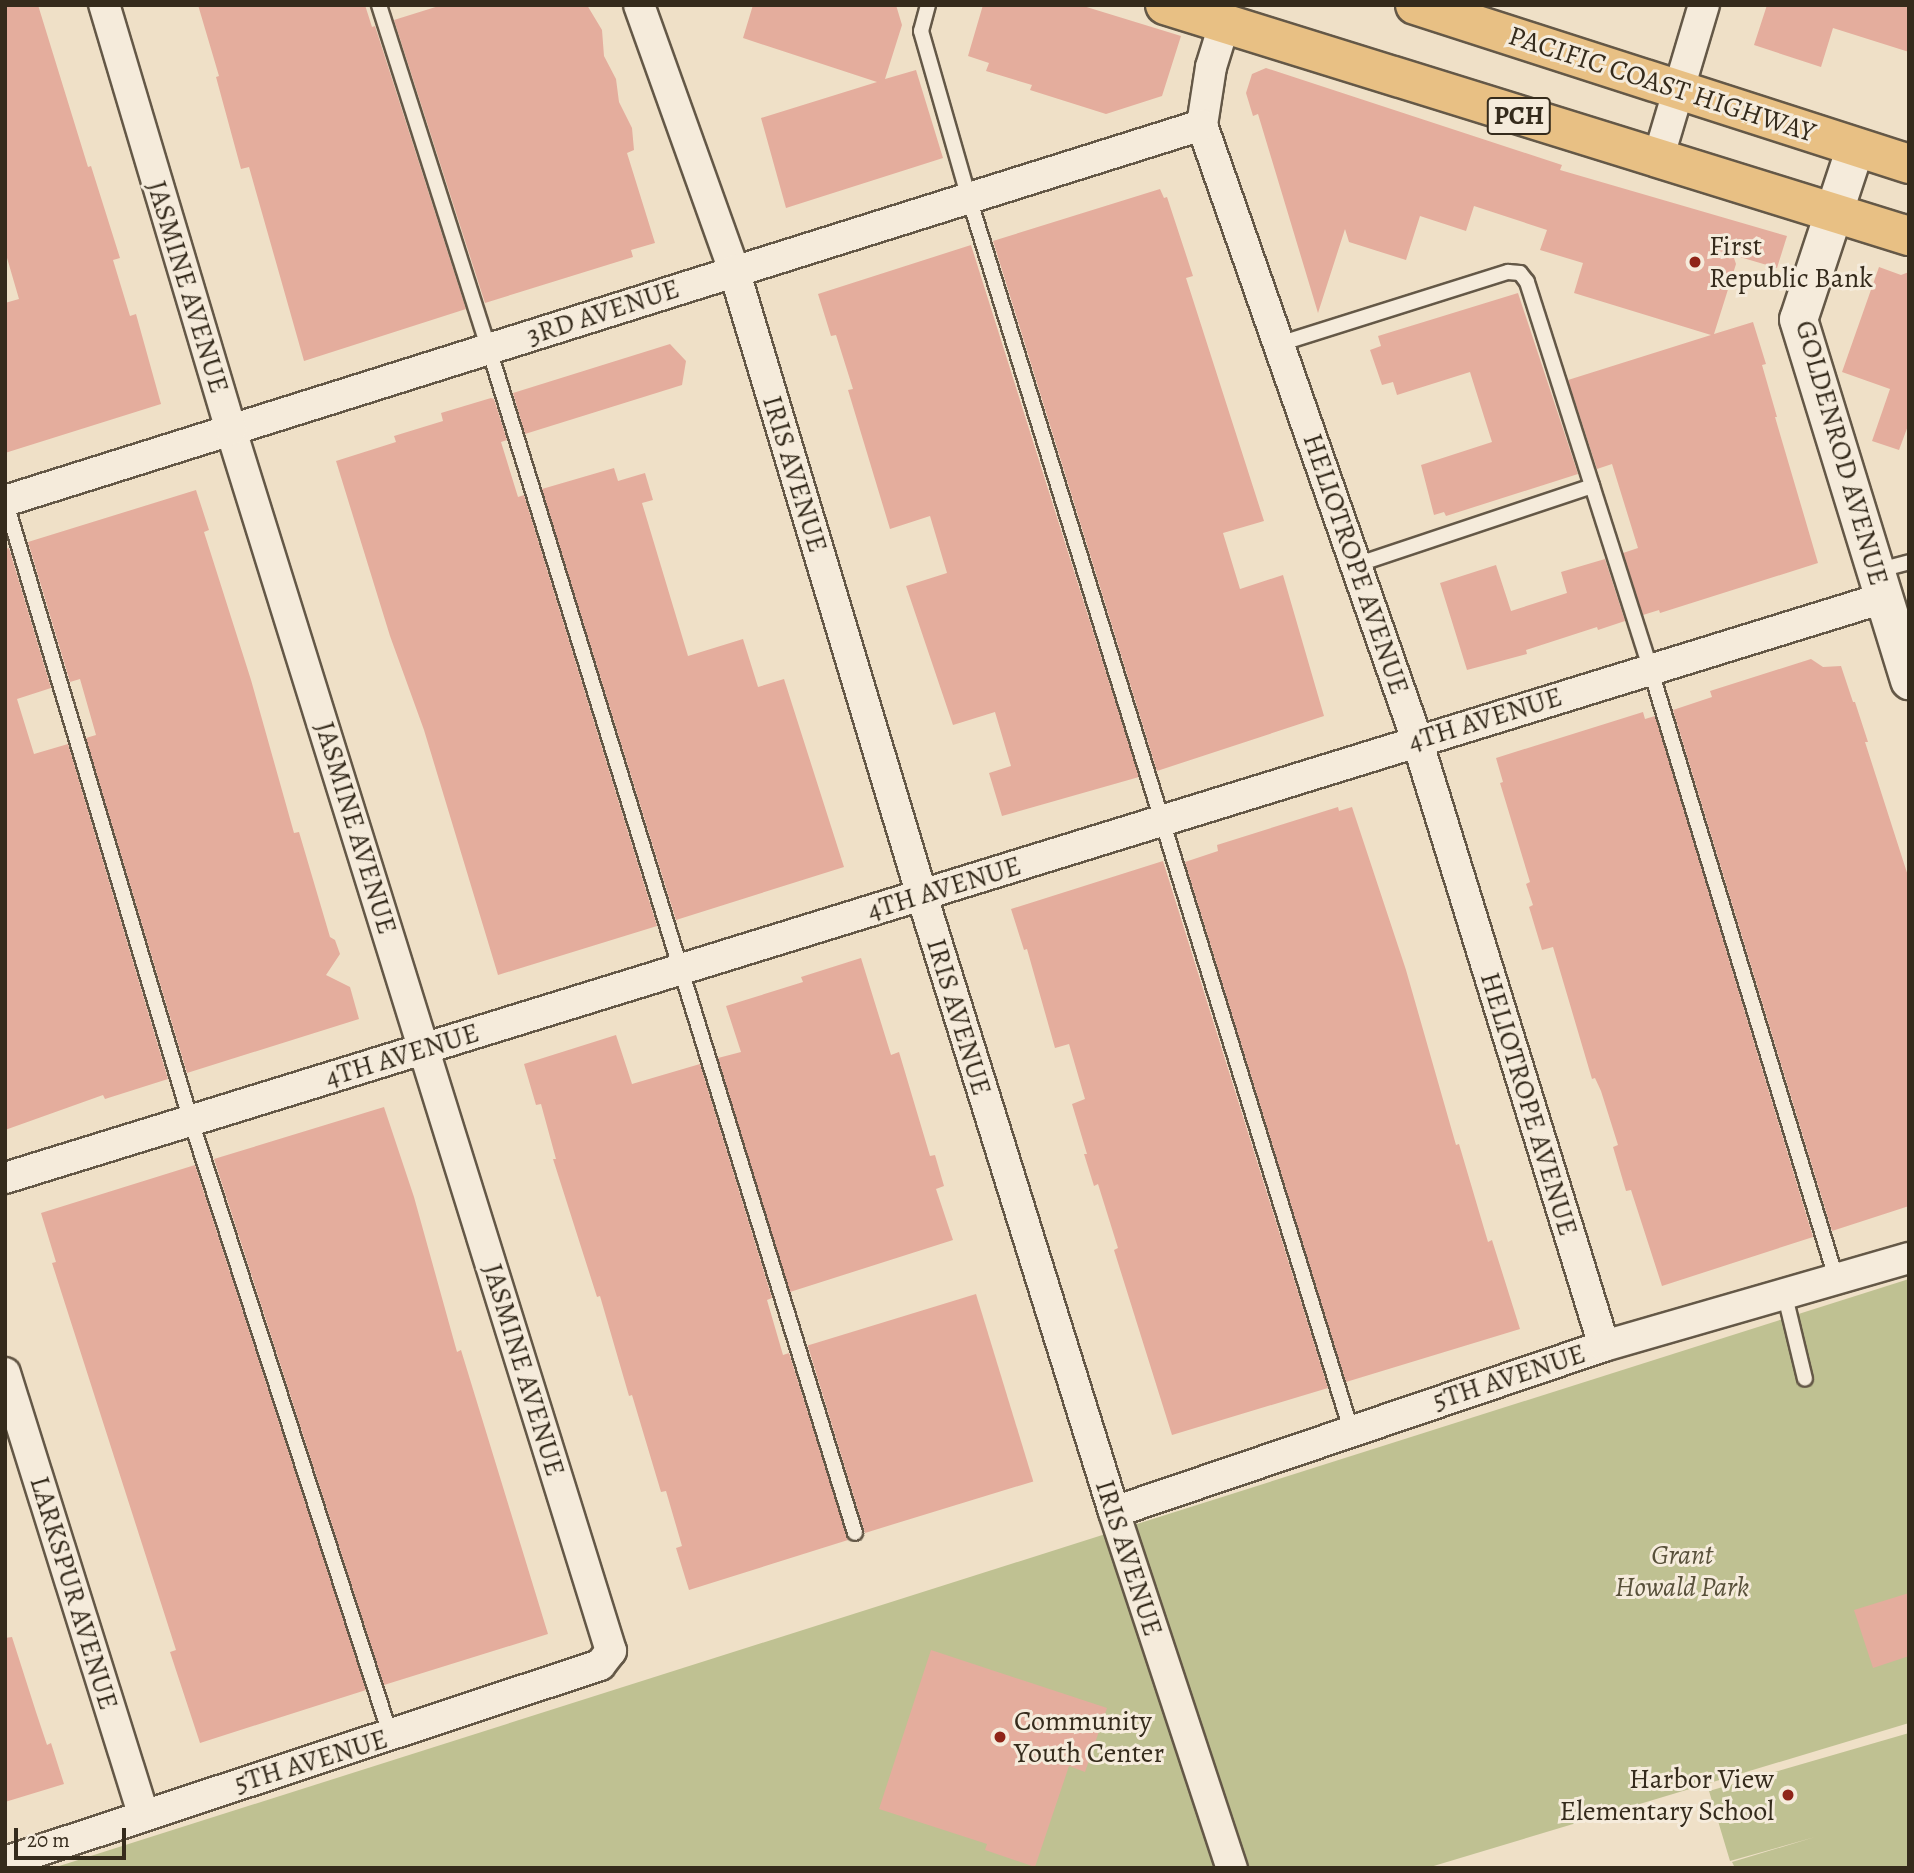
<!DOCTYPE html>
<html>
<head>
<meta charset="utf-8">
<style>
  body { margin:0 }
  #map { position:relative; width:1914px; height:1873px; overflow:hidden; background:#efe0c7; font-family:Alegreya,serif }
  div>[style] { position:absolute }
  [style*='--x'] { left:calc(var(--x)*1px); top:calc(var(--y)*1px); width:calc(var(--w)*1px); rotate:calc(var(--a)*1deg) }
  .green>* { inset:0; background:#bfc192 }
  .building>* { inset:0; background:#e4ad9d; transform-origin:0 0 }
  .roads { filter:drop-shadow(2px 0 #645847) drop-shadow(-2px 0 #645847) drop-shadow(0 2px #645847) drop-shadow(0 -2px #645847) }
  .service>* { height:14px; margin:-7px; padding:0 7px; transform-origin:7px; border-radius:7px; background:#f5ebdb }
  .minor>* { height:30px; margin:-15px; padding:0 15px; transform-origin:15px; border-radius:15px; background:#f5ebdb }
  .tertiary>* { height:37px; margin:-18.5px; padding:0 18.5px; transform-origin:18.5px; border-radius:18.5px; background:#f5ebdb }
  .trunk>* { height:38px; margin:-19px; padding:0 19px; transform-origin:19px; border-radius:19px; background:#e8c084 }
  .dots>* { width:19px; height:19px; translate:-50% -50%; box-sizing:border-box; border:4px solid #f5ebdb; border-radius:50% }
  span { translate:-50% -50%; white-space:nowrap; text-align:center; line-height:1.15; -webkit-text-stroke:6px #f5ebdb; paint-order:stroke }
  .shield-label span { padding:2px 5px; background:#f5ebdb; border:2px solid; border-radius:5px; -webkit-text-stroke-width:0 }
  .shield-label { font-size:26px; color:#352b1c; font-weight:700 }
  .street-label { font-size:28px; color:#352b1c }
  .poi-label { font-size:28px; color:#352b1c }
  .left { translate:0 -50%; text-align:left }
  .right { translate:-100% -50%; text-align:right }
  .park-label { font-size:28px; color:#58503a; font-style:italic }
  .frame { position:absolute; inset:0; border:7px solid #352b1c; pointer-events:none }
  .scale { position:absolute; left:14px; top:1828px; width:112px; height:32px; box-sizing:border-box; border:4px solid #352b1c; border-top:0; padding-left:9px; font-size:21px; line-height:24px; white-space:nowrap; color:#352b1c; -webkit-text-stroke:5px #f5ebdb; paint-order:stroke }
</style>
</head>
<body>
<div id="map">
  <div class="green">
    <div style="clip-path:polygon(1909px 1279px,1909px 1723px,1427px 1868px,53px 1868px)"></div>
    <div style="clip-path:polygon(1909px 1733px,1909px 1868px,1735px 1868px,1732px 1862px,1815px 1837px,1730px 1861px,1709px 1791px)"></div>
  </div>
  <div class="building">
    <div style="clip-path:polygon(5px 5px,38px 5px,88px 167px,91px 166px,120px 258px,113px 260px,130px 316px,136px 314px,161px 404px,5px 453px,5px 303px,19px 299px,5px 251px)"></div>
    <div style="clip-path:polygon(198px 5px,365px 5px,372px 27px,375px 26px,466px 309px,304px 361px,249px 167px,241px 169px,216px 77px,219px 76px)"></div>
    <div style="clip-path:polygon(442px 5px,587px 5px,602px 30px,604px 56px,616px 79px,619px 102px,632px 128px,634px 150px,627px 153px,655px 243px,631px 250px,633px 257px,485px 303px,394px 20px)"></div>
    <div style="clip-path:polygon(753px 5px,896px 5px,902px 25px,885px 79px,916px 70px,943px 158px,786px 208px,761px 118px,877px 82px,743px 38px)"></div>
    <div style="clip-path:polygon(983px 5px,1080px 5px,1181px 36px,1162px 96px,1106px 114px,1030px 90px,1032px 85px,986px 71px,989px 63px,968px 56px)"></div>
    <div style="clip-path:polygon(1767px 5px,1909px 5px,1909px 52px,1833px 28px,1821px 67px,1754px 45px)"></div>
    <div style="clip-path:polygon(1266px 68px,1562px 165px,1560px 170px,1787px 236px,1777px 268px,1733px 255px,1736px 264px,1714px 334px,1753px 322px,1766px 364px,1762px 365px,1777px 417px,1775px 417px,1818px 563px,1660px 613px,1659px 610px,1643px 615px,1623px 553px,1638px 548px,1612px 464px,1597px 469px,1568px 380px,1711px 335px,1574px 293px,1583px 263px,1540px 250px,1547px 230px,1474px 206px,1466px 231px,1420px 216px,1406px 260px,1349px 242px,1345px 229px,1318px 313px,1258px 114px,1253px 116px,1246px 93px,1252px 74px)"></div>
    <div style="clip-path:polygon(1160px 189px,1164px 198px,1167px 197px,1193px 276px,1186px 278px,1264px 521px,1223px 533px,1240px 589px,1283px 575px,1324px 716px,1157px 771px,993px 241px)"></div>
    <div style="clip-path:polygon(971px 245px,1139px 777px,1002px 816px,989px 773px,1011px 766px,995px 712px,953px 725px,906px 586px,947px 573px,930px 516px,890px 529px,848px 390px,853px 389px,836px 335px,831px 336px,818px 294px)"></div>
    <div style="clip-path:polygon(1879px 267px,1901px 275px,1909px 272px,1909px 423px,1899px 450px,1872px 441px,1890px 389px,1842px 372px)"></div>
    <div style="clip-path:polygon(1518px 293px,1578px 474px,1446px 516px,1444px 512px,1434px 515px,1421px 465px,1492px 442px,1470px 372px,1397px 395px,1393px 382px,1382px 385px,1370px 350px,1381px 346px,1378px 336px)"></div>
    <div style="clip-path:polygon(670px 344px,686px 361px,682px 385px,525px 434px,513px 393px)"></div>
    <div style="clip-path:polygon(491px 398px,494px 399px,507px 440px,501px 442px,518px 497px,524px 495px,657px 926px,498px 975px,424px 730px,390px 636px,336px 461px,396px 442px,394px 436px,443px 421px,441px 413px)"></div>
    <div style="clip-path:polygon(614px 468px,618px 481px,645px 473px,653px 500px,642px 503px,688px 656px,743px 639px,758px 687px,784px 679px,844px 867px,676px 920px,542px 489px)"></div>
    <div style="clip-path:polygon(196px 490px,209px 530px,204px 532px,251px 680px,294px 833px,299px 832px,330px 937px,335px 940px,340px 954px,326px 975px,350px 987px,359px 1019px,187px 1073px,86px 738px,96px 735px,80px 679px,70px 682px,28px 542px)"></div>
    <div style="clip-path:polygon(9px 548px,51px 688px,17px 699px,34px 754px,68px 744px,168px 1079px,105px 1099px,103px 1095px,5px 1130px,5px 549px)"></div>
    <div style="clip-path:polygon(1605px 559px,1625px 621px,1598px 630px,1597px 627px,1526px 650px,1527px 654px,1467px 670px,1440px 583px,1496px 565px,1511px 611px,1567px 593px,1561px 572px)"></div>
    <div style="clip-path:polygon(1811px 659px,1823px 667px,1841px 666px,1853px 702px,1855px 702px,1868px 742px,1865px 742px,1909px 879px,1909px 1206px,1832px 1231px,1673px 710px,1712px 697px,1710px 691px)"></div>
    <div style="clip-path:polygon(1643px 712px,1645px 719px,1655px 716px,1813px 1237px,1662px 1286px,1631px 1190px,1626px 1191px,1613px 1147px,1618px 1145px,1601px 1091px,1595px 1078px,1592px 1079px,1553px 947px,1542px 950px,1529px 907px,1533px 905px,1526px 884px,1530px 882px,1500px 783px,1503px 782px,1496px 758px)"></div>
    <div style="clip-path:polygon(1338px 807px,1339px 811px,1352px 807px,1406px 970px,1456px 1145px,1459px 1144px,1488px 1242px,1492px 1240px,1520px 1329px,1346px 1382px,1185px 862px,1218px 851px,1217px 845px)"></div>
    <div style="clip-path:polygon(1163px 861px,1328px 1388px,1172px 1435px,1114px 1250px,1118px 1248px,1098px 1184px,1094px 1186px,1084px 1154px,1087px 1154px,1072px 1104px,1085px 1099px,1069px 1044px,1055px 1048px,1027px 949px,1024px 950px,1011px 909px)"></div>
    <div style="clip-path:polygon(861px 958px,891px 1055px,899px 1052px,930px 1156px,935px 1155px,944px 1186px,936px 1189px,953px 1240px,790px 1292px,718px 1058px,741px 1052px,726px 1006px,803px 982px,801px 977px)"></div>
    <div style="clip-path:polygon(616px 1035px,632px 1084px,700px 1064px,772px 1298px,767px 1300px,783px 1355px,789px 1353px,848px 1540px,689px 1590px,676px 1548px,682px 1546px,666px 1491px,661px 1492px,632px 1395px,629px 1396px,600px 1296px,597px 1297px,553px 1159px,556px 1159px,541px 1104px,536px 1105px,524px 1064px)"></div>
    <div style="clip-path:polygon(384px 1107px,414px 1197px,457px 1352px,461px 1350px,548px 1634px,384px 1685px,214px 1159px)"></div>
    <div style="clip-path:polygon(195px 1165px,366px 1690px,200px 1743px,170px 1652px,176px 1650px,52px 1263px,56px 1262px,41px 1213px)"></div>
    <div style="left:976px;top:1294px;width:196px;height:176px;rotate:73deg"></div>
    <div style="clip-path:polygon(1909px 1593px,1909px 1656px,1873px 1668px,1854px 1610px)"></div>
    <div style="clip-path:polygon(12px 1637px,36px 1712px,47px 1745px,51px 1743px,64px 1784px,5px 1802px,5px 1638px)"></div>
    <div style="clip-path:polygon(931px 1650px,1107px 1708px,1085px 1772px,1069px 1766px,1035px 1867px,985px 1850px,987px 1844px,879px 1809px)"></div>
  </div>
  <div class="roads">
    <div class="service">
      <div style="--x:379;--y:5;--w:361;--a:72.3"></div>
      <div style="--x:489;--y:349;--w:1239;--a:72.82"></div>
      <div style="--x:928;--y:5;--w:27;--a:105"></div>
      <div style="--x:921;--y:31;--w:174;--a:74"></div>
      <div style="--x:969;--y:198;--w:1290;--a:72.77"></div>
      <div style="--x:1279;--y:344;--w:240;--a:-17.5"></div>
      <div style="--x:1508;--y:272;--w:12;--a:5"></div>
      <div style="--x:1520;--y:273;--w:11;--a:52"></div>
      <div style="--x:1527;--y:282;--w:405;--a:72.3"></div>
      <div style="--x:1650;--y:668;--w:638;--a:73.04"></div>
      <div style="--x:5;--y:500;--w:648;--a:73.33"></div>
      <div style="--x:191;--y:1121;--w:648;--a:72.01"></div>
      <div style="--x:1356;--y:565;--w:249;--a:-18.5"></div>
      <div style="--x:1876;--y:571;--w:34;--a:-15"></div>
      <div style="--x:1784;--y:1292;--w:89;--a:76.4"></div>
    </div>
    <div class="minor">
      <div style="--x:639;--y:5;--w:282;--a:70.3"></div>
      <div style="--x:734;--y:270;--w:654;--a:73.28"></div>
      <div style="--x:922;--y:896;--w:645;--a:72.69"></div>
      <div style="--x:1114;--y:1512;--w:375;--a:71.7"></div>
      <div style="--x:1224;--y:25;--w:44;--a:107.2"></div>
      <div style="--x:1211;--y:67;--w:59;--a:98.8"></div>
      <div style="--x:1202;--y:125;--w:651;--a:70.73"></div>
      <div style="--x:1417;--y:740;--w:634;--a:72.85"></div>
      <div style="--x:1658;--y:159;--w:161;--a:-73.4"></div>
      <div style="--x:5;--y:501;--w:1255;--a:-17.44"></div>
      <div style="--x:5;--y:1178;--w:1966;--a:-17.16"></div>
      <div style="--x:5;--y:1373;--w:462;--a:72.6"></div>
      <div style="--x:1114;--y:1512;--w:517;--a:-18.72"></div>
      <div style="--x:1604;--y:1346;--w:317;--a:-16.1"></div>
      <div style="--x:5;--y:1862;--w:627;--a:-18.32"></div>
      <div style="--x:600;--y:1665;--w:18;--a:-52"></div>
      <div style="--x:611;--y:1651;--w:1279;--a:-107.29"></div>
      <div style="--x:231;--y:430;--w:444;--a:-106.6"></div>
    </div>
    <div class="tertiary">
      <div style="--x:1855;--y:147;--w:181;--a:108.3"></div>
      <div style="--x:1798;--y:319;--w:378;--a:72.9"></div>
    </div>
    <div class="trunk">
      <div style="--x:1165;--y:5;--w:779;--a:17.25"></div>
      <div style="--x:1415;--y:5;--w:519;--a:17.84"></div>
    </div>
  </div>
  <div class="dots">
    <div style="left:1695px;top:262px;background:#8f2418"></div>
    <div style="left:1000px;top:1737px;background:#8f2418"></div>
    <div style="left:1788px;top:1795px;background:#8f2418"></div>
  </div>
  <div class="shield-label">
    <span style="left:1519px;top:116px">PCH</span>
  </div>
  <div class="street-label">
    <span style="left:1662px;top:84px;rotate:18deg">PACIFIC COAST HIGHWAY</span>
    <span style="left:188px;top:287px;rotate:73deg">JASMINE AVENUE</span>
    <span style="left:603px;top:312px;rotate:-18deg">3RD AVENUE</span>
    <span style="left:1842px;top:453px;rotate:74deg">GOLDENROD AVENUE</span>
    <span style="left:795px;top:474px;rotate:73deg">IRIS AVENUE</span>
    <span style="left:1356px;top:564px;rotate:71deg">HELIOTROPE AVENUE</span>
    <span style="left:1485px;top:719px;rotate:-17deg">4TH AVENUE</span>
    <span style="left:356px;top:828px;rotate:73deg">JASMINE AVENUE</span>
    <span style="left:944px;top:888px;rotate:-17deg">4TH AVENUE</span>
    <span style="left:959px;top:1017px;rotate:73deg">IRIS AVENUE</span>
    <span style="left:402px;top:1055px;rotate:-17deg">4TH AVENUE</span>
    <span style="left:1529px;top:1104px;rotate:73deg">HELIOTROPE AVENUE</span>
    <span style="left:524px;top:1370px;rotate:73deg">JASMINE AVENUE</span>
    <span style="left:1509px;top:1377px;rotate:-18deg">5TH AVENUE</span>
    <span style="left:1129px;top:1558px;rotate:72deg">IRIS AVENUE</span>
    <span style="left:74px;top:1593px;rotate:73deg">LARKSPUR AVENUE</span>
    <span style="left:311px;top:1761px;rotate:-17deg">5TH AVENUE</span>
  </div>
  <div class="poi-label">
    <span class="left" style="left:1709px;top:262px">First<br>Republic Bank</span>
    <span class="left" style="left:1014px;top:1737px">Community<br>Youth Center</span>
    <span class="right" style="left:1774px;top:1795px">Harbor View<br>Elementary School</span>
  </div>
  <div class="park-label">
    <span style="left:1682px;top:1571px">Grant<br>Howald Park</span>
  </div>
  <div class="frame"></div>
  <div class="scale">20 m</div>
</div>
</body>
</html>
